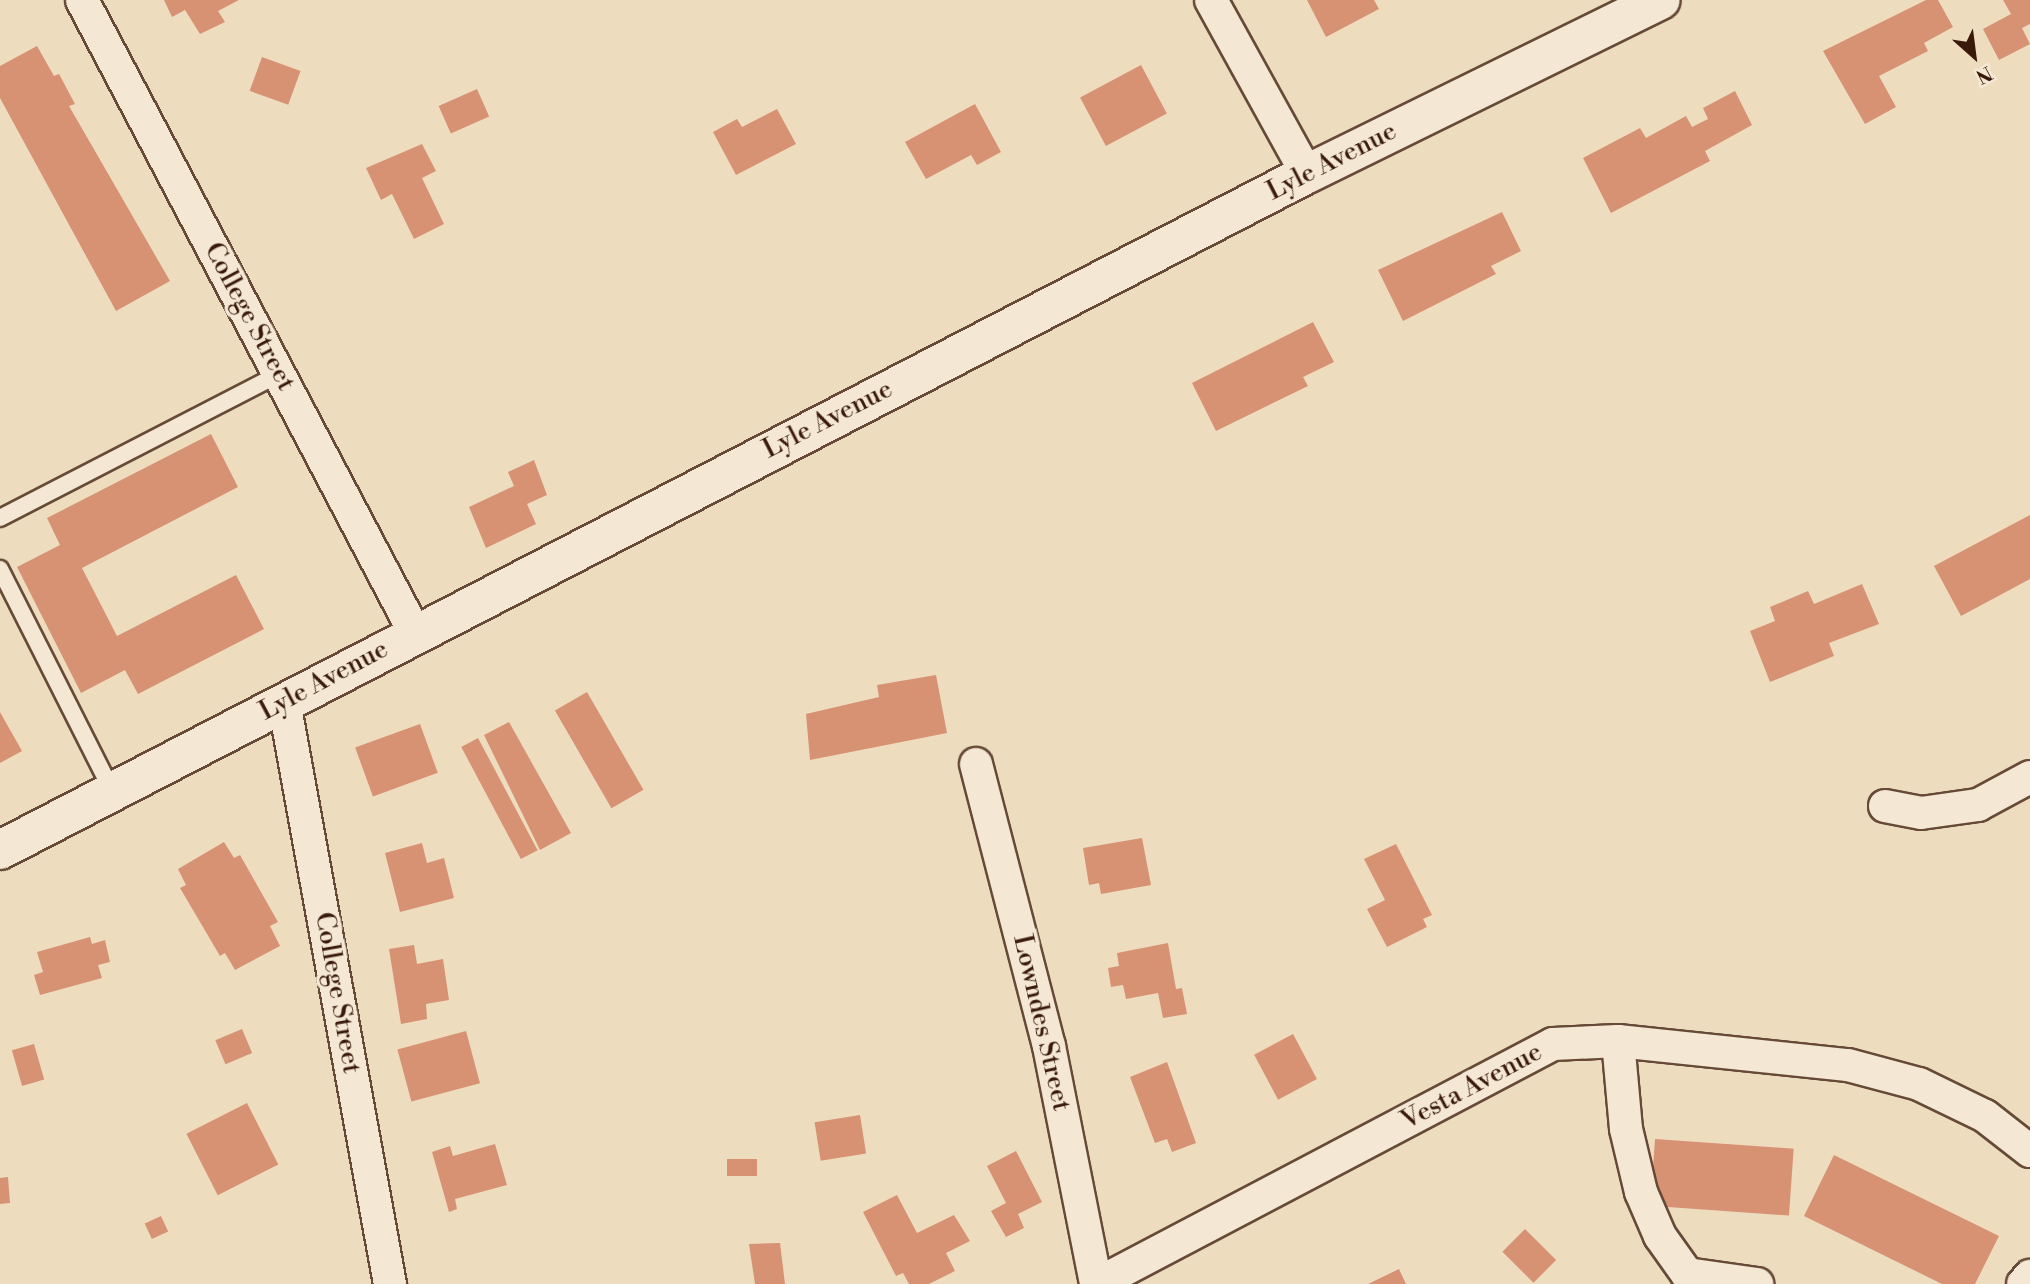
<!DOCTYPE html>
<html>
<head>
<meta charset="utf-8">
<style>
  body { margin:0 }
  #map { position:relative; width:2030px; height:1284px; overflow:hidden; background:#eedcbf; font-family:"Libre Bodoni",serif }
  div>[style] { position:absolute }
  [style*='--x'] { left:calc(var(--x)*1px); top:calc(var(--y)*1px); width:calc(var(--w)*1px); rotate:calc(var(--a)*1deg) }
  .building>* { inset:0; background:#d79274; transform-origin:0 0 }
  .roads { filter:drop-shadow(2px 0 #664a37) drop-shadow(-2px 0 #664a37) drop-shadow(0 2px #664a37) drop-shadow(0 -2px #664a37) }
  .lane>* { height:16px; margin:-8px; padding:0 8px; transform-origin:8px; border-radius:8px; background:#f4e8d5 }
  .street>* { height:32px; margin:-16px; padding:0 16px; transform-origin:16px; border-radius:16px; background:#f4e8d5 }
  .secondary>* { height:38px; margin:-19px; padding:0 19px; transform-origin:19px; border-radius:19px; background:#f4e8d5 }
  span { translate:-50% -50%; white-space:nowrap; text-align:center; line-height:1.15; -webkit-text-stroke:7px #f4e8d5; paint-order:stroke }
  .street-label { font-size:26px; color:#39190a }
  .north { position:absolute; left:1939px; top:21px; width:70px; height:70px; -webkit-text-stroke:5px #f4e8d5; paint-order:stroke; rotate:152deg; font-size:19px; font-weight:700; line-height:28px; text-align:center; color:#39190a }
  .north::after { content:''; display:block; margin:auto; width:24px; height:32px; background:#39190a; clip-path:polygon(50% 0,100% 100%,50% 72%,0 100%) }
</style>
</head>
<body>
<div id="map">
  <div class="building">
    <div style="clip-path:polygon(164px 0,239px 0,218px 11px,225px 22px,200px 34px,185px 10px,172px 17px)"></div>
    <div style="clip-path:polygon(1307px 0,1374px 0,1379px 9px,1326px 37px)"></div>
    <div style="clip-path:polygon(1926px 0,1938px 0,1953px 27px,1924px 43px,1928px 51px,1879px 76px,1896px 107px,1865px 124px,1823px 51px)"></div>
    <div style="clip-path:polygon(2003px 0,2030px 0,2030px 24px,2022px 28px,2030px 44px,1999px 60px,1983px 29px,2011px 14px)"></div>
    <div style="clip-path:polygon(37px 46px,54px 76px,59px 74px,75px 104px,69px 106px,170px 281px,116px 311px,0 98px,0 66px)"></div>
    <div style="left:262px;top:57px;width:41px;height:36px;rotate:20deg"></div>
    <div style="left:1141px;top:65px;width:55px;height:69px;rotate:62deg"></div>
    <div style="left:477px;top:89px;width:30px;height:42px;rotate:66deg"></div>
    <div style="clip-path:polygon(1735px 91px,1752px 125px,1705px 151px,1710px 161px,1611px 213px,1583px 158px,1640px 128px,1646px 138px,1686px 116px,1692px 127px,1708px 119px,1703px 108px)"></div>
    <div style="clip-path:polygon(975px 104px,1001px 152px,977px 165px,971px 155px,926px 179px,905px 142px)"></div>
    <div style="clip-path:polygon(777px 109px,796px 144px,736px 175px,713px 132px,737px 119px,742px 127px)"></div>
    <div style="clip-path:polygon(422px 144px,436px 171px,422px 178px,444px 224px,414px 239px,392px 194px,381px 200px,366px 168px)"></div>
    <div style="clip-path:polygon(1502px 212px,1521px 251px,1491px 266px,1496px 274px,1403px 321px,1378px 270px)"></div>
    <div style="clip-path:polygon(1313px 322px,1334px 362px,1303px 377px,1308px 386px,1216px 431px,1192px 383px)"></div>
    <div style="clip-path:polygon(211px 434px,238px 487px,82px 568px,117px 636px,236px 575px,264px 629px,138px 694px,125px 670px,81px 693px,17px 567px,60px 545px,47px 518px)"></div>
    <div style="clip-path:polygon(534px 460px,547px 495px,527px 504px,536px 524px,486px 548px,469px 507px,514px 486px,508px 472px)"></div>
    <div style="clip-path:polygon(2030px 515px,2030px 579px,1961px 616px,1934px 566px)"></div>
    <div style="clip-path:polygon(1862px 584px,1879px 624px,1829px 643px,1834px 656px,1770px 682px,1750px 631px,1775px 621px,1770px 607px,1808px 591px,1814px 604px)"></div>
    <div style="clip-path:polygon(936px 675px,947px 733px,810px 760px,806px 714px,879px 697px,877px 685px)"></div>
    <div style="left:587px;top:692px;width:113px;height:37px;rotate:60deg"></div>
    <div style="clip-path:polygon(0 712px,22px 751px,0 763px)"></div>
    <div style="clip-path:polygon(509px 722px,571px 833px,540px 850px,484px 735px)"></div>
    <div style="left:420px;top:724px;width:52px;height:69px;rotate:70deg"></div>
    <div style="left:478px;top:738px;width:127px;height:19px;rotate:62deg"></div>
    <div style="clip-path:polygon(1142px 838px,1151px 885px,1101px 894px,1099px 883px,1089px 885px,1083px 848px)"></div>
    <div style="clip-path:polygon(224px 842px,234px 858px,240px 855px,278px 922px,270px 926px,280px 946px,235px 970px,225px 953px,220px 956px,180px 888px,186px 885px,178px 869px)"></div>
    <div style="clip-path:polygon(422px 843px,427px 863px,444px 858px,454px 898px,400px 912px,385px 853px)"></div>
    <div style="clip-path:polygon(1396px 844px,1432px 915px,1423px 919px,1427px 927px,1387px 947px,1367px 909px,1385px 900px,1364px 859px)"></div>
    <div style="clip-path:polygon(90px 937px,92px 944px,105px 940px,110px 962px,98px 965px,102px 978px,40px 995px,34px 975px,43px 972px,37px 952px)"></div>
    <div style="clip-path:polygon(1168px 943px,1176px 989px,1182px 988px,1187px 1014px,1163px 1018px,1158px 993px,1126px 999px,1123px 985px,1111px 987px,1108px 968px,1119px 966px,1117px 953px)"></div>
    <div style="clip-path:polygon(414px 945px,417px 964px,443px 959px,449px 1000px,426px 1004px,427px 1019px,401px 1024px,389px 949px)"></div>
    <div style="left:242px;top:1029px;width:26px;height:29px;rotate:67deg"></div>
    <div style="left:466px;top:1031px;width:54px;height:71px;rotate:75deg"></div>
    <div style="left:1293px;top:1034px;width:51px;height:44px;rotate:62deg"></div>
    <div style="left:34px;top:1044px;width:37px;height:23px;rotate:74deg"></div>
    <div style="clip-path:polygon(1167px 1062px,1196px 1143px,1172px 1152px,1167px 1139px,1155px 1143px,1130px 1077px)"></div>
    <div style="left:247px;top:1103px;width:69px;height:68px;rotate:63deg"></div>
    <div style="left:860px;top:1115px;width:39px;height:46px;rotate:81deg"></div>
    <div style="left:1655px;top:1139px;width:139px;height:67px;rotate:4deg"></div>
    <div style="clip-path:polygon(495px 1144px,507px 1185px,455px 1199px,457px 1209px,449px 1212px,432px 1152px,450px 1146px,453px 1156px)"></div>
    <div style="clip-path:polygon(1016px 1151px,1042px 1202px,1018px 1214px,1024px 1228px,1006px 1237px,991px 1211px,1006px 1203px,987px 1166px)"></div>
    <div style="clip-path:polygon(1834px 1155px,1999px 1236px,1975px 1284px,1942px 1284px,1804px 1216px)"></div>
    <div style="left:727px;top:1159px;width:30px;height:17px"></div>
    <div style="clip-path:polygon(8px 1177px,10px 1203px,0 1204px,0 1178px)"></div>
    <div style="clip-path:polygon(897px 1195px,917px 1233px,954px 1215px,970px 1241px,946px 1253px,955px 1271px,929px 1284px,909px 1284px,903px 1273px,896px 1276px,863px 1212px)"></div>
    <div style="left:161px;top:1216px;width:17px;height:18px;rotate:65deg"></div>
    <div style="left:1525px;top:1229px;width:44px;height:32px;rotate:45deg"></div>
    <div style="clip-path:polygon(780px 1243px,785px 1284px,755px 1284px,749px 1244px)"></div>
    <div style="clip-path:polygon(1399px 1269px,1406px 1284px,1368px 1284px)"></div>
  </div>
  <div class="roads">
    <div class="lane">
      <div style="--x:0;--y:518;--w:314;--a:-27.3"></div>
      <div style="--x:0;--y:569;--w:249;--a:63.2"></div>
    </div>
    <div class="street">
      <div style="--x:82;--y:0;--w:715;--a:62.25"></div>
      <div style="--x:1211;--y:0;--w:199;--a:61.1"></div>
      <div style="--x:284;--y:702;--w:592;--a:79.68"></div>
      <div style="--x:976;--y:764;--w:291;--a:75.5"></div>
      <div style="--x:1049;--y:1046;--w:243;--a:78.8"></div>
      <div style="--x:1885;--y:806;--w:37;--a:11"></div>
      <div style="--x:1921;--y:813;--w:58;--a:-8"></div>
      <div style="--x:1978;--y:805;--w:59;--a:-28.3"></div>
      <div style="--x:1618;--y:1041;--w:88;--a:84.8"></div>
      <div style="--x:1626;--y:1129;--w:65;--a:76.6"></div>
      <div style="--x:1641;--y:1192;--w:48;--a:66.6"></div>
      <div style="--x:1660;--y:1236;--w:47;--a:54.6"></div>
      <div style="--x:1687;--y:1274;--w:71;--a:8.1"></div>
      <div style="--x:1097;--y:1284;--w:515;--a:-27.76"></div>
      <div style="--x:1553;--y:1044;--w:65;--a:-2.6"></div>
      <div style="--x:1618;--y:1041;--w:231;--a:6"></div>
      <div style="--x:1848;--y:1065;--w:73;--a:15"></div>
      <div style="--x:1919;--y:1084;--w:73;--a:25.9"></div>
      <div style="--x:1985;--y:1116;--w:57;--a:37.9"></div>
      <div style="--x:2023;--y:1284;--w:11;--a:-49"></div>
    </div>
    <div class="secondary">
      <div style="--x:0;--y:850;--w:1471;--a:-27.35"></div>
      <div style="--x:1307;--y:174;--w:394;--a:-26.2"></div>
    </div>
  </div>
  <div class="street-label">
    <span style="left:1332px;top:162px;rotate:-27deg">Lyle Avenue</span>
    <span style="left:249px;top:317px;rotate:62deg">College Street</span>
    <span style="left:828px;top:420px;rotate:-27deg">Lyle Avenue</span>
    <span style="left:324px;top:681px;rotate:-28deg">Lyle Avenue</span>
    <span style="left:337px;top:993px;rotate:80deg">College Street</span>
    <span style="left:1041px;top:1023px;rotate:77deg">Lowndes Street</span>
    <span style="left:1472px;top:1087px;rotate:-28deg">Vesta Avenue</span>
  </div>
  <div class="north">N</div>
</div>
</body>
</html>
